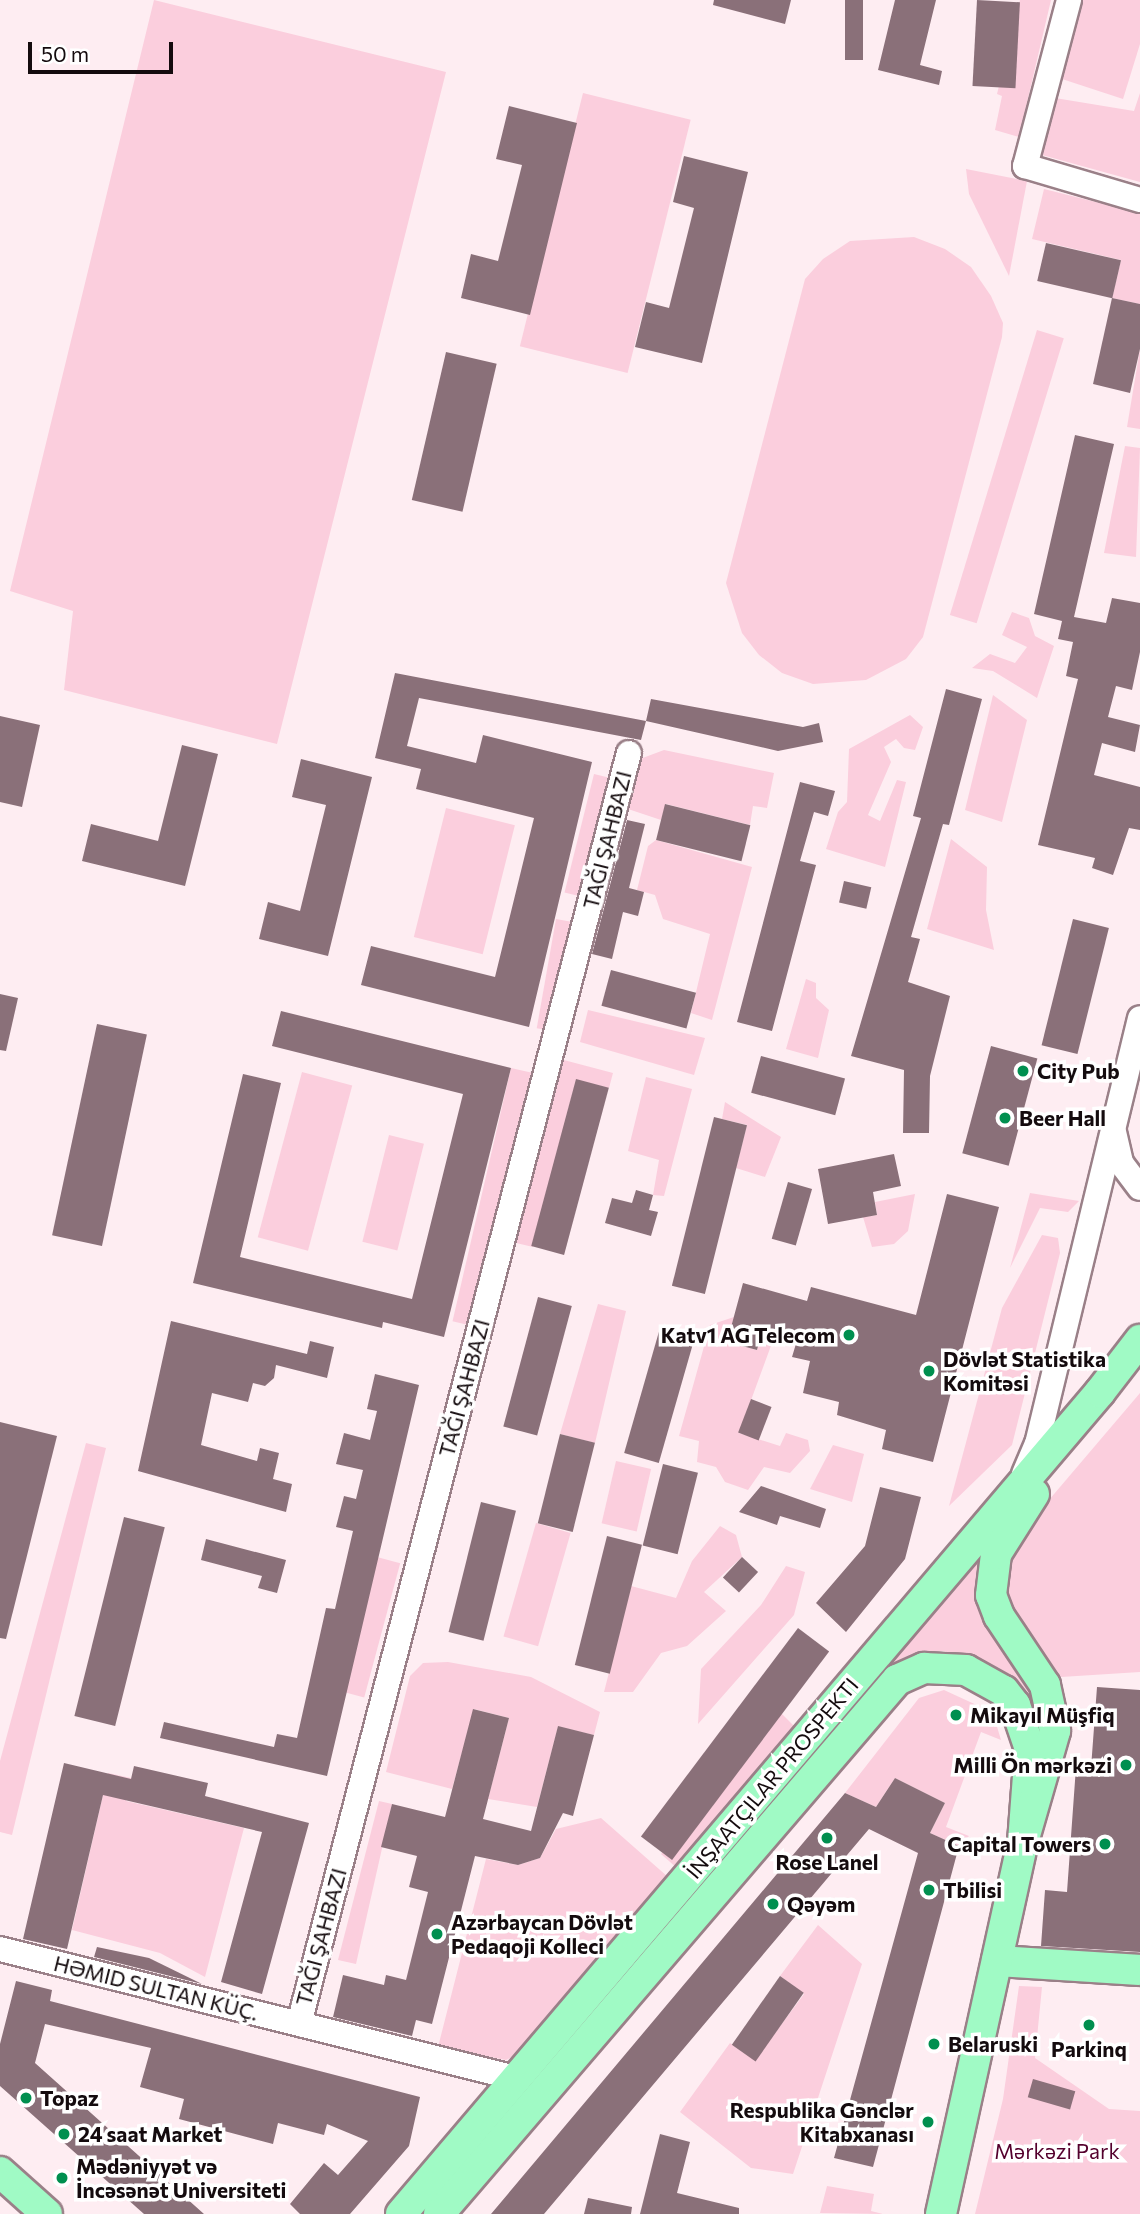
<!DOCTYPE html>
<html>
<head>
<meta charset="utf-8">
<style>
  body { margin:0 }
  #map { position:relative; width:1140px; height:2214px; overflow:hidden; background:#feedf2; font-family:Commissioner,sans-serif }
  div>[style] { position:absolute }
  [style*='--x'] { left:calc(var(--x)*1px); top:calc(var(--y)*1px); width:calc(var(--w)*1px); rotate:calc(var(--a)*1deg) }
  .green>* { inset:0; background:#fbcedd; transform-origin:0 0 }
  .building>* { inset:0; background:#8a7079; transform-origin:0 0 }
  .roads { filter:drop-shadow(2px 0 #9a8088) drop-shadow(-2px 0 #9a8088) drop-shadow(0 2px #9a8088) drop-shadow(0 -2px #9a8088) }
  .minor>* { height:24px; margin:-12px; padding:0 12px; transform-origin:12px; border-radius:12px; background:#fff }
  .major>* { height:30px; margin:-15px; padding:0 15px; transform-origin:15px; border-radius:15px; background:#a0fac5 }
  .dots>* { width:19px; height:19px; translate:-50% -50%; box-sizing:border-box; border:4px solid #fff; border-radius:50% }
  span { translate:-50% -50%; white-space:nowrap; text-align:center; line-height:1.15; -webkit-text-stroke:7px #fff; paint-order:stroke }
  .street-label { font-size:21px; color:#140b0e }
  .poi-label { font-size:21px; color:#140b0e; font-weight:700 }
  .left { translate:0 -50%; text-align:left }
  .right { translate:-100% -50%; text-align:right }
  .park-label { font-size:21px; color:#54002d }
  .scale { position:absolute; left:28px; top:42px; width:145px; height:32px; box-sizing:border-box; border:4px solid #140b0e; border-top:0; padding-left:9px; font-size:21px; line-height:24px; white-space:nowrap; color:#140b0e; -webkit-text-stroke:5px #fff; paint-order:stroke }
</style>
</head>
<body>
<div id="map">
  <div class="green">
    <div style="clip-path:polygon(154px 0,446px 72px,277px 744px,64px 690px,73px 611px,10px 591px)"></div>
    <div style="clip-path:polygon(1020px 0,1051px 0,1019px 137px,995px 130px,1002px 96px,997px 94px)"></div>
    <div style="clip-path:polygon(1082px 0,1140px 0,1140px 44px,1123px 99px,1062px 79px)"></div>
    <div style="left:583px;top:93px;width:111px;height:261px;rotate:14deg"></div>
    <div style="clip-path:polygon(1140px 93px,1140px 182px,1042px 155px,1055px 98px,1134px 111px)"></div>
    <div style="clip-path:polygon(966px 169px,1027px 181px,1009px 276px,969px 194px)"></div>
    <div style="clip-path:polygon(1044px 189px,1140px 213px,1140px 304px,1112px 298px,1121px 260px,1032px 239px)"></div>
    <div style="clip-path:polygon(914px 237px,945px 249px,971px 267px,991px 296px,1003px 323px,1002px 337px,923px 637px,906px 659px,866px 680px,813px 684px,782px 673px,759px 655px,742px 633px,726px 583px,805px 279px,823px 259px,850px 241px)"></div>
    <div style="left:1037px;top:330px;width:28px;height:298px;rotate:17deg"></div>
    <div style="clip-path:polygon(1140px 349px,1140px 429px,1127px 427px)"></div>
    <div style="clip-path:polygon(1125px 446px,1140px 448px,1136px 557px,1104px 553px)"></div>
    <div style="clip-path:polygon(1012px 612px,1029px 618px,1035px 636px,1054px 646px,1037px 698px,993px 671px,972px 668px,990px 654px,1015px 663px,1027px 647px,1002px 635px)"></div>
    <div style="clip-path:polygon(993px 695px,1027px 720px,1002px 822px,965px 810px)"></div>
    <div style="clip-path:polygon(910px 715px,923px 727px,915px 750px,904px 748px,896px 739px,884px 747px,891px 762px,868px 815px,880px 821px,897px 780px,906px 782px,885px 867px,826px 849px,838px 812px,847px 802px,849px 749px)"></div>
    <div style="clip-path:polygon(664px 750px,774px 773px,767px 808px,753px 806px,750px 825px,666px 804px,661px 820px,628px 809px,640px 759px)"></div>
    <div style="left:594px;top:774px;width:16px;height:122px;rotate:14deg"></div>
    <div style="left:446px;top:808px;width:71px;height:133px;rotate:14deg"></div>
    <div style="clip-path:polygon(951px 839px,987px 867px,986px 910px,994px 950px,927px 929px)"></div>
    <div style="clip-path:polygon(656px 840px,752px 867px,712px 1020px,691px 1013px,710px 934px,663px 919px,655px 895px,637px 890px,648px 846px)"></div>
    <div style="left:556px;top:919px;width:17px;height:111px;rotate:10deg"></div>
    <div style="clip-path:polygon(806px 979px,816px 983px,816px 998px,829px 1010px,818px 1058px,786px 1049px)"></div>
    <div style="clip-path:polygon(588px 1010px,705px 1038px,694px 1075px,580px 1042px)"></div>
    <div style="clip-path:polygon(560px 1059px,613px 1073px,609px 1088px,576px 1080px,533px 1247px,512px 1242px)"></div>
    <div style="left:511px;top:1068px;width:26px;height:260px;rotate:13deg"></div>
    <div style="left:302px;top:1072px;width:52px;height:171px;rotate:15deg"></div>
    <div style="clip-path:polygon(646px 1077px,692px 1089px,664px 1196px,653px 1195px,659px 1160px,628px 1151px)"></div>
    <div style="clip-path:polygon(725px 1102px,781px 1137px,765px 1177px,736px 1168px,747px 1125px,722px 1119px)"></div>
    <div style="left:389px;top:1135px;width:36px;height:110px;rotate:14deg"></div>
    <div style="clip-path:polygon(1030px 1193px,1079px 1201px,1068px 1212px,1040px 1208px,1010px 1268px)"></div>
    <div style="clip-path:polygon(915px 1194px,908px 1231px,894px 1244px,872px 1247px,863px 1217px,877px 1215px,875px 1202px)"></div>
    <div style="clip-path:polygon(1042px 1235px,1058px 1238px,1060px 1253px,1012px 1445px,949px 1506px,1002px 1308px)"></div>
    <div style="clip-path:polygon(598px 1304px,626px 1311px,595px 1443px,560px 1434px)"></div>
    <div style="clip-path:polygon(734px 1317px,727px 1342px,757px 1350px,763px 1328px,776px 1332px,739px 1433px,780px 1446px,786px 1433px,808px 1440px,810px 1451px,790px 1473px,764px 1467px,748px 1490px,725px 1482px,716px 1467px,697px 1462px,699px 1441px,679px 1436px,710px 1325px)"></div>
    <div style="clip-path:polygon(1140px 1393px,1140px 1672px,1061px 1677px,1012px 1610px,1005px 1580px,1013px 1554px,1043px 1507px)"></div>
    <div style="clip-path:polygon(86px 1443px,106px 1448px,12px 1835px,0 1832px,0 1761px)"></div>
    <div style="clip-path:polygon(833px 1445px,864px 1454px,852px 1502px,810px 1489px)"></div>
    <div style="left:616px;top:1461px;width:36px;height:64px;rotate:13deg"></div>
    <div style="left:536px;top:1523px;width:36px;height:118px;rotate:16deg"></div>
    <div style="clip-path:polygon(720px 1526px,736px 1535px,742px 1557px,704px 1592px,726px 1611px,687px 1646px,661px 1653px,633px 1692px,604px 1692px,631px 1586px,676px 1598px,692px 1561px)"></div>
    <div style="clip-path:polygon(984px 1550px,979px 1595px,1025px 1673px,1042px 1719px,1039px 1749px,1038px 1721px,1030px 1701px,992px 1665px,943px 1651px,922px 1652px,889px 1664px)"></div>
    <div style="left:377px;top:1557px;width:24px;height:139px;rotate:15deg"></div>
    <div style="clip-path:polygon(786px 1566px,805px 1572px,794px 1615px,698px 1724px,701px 1669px,761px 1605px)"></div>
    <div style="clip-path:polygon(448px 1662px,531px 1677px,600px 1712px,594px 1735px,558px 1727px,537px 1807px,488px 1799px,509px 1718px,474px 1709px,452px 1789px,386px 1772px,410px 1676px,423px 1663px)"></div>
    <div style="clip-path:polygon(944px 1690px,981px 1707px,995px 1720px,1001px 1740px,981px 1732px,946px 1827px,969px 1836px,959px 1846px,930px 1833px,945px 1803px,895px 1778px,876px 1807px,845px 1793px,919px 1698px)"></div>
    <div style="clip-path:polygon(779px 1711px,799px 1731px,678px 1869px,661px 1854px)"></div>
    <div style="clip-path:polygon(108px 1773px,131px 1778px,126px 1801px,244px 1828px,205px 1977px,160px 1953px,72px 1930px)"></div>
    <div style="clip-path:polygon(379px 1801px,392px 1804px,356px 1964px,338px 1960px)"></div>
    <div style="clip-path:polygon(601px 1818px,668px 1877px,520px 2053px,506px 2060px,438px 2047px,486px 1859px,518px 1865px,540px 1858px,556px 1829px)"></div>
    <div style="clip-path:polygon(818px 1925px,862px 1964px,793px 2174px,751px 2168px,680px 2112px,730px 2043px,755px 2060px,804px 1994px,780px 1976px)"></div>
    <div style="clip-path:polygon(1019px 1986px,1042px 1987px,1035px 2058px,1109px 2109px,1140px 2111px,1140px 2214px,975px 2214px,1003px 2099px)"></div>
    <div style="clip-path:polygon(827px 2186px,874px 2194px,871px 2211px,883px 2214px,820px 2213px)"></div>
  </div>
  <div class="building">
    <div style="clip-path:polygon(714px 0,791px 0,785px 24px,713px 5px)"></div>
    <div style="left:845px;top:0;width:18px;height:60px"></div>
    <div style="clip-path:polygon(895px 0,936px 0,920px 65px,942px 71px,939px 85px,878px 70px)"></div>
    <div style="left:977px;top:0;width:43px;height:86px;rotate:3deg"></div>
    <div style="clip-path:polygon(509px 106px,577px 123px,530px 315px,461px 298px,471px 254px,498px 261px,522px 165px,496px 159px)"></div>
    <div style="clip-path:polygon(684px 156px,748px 172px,702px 363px,635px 347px,646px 302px,669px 308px,694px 208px,673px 202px)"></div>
    <div style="left:1046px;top:243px;width:77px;height:39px;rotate:13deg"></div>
    <div style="clip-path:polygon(1112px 298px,1140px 304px,1140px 349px,1130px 393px,1093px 384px)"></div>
    <div style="left:446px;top:352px;width:52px;height:152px;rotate:13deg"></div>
    <div style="clip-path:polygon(1075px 435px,1114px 444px,1074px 617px,1106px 623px,1112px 598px,1140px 603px,1140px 652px,1132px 690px,1116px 686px,1108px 717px,1140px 725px,1135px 752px,1102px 743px,1094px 775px,1140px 787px,1140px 830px,1129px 828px,1113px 875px,1092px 868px,1095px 858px,1038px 845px,1078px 679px,1066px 676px,1073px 642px,1058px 639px,1062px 621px,1034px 614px)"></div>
    <div style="clip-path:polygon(395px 673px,646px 721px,641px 740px,419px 698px,407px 746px,476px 763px,483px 735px,592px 762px,529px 1027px,361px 985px,371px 946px,495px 977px,534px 818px,416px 789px,421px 769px,375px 758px)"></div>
    <div style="clip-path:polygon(946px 689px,982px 699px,949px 825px,943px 824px,911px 937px,920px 939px,908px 982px,950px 996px,930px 1076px,929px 1133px,903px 1133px,904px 1070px,851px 1056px,921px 818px,913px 816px)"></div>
    <div style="clip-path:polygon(651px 699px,803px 727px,819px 723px,823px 742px,778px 751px,646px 721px)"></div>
    <div style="clip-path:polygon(0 716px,40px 725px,22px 807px,0 802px)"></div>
    <div style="clip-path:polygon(182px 745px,218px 754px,185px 886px,82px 861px,91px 824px,158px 841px)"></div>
    <div style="clip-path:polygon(301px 759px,372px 777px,328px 956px,259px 939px,268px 902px,300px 911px,326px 805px,292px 797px)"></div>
    <div style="clip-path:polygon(800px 782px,835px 791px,828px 816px,814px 812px,800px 861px,816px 865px,772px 1031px,737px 1022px)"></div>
    <div style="left:665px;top:804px;width:88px;height:37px;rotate:14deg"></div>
    <div style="clip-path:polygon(627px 820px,645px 824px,629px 888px,644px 892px,638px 916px,623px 912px,612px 959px,592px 954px)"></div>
    <div style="left:844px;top:881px;width:28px;height:22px;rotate:13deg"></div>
    <div style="left:1073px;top:919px;width:37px;height:130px;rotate:14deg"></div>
    <div style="left:611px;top:970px;width:88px;height:37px;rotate:15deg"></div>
    <div style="clip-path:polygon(0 994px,18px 998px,6px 1051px,0 1050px)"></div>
    <div style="clip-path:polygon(281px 1011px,511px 1068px,444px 1337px,383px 1322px,382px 1328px,193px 1283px,243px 1074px,281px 1083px,240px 1257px,412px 1299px,463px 1094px,272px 1046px)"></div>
    <div style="left:97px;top:1024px;width:51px;height:216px;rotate:12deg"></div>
    <div style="left:991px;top:1046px;width:48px;height:111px;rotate:15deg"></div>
    <div style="left:761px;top:1056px;width:87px;height:38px;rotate:15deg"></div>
    <div style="left:576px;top:1079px;width:34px;height:173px;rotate:15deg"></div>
    <div style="left:714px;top:1117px;width:34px;height:174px;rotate:14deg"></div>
    <div style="clip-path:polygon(894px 1154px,901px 1186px,873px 1192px,877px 1215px,828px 1224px,818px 1169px)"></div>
    <div style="left:788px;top:1182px;width:25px;height:59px;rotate:16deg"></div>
    <div style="clip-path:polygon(636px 1190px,653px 1195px,649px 1210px,658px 1212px,651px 1236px,605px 1223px,612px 1198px,632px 1203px)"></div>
    <div style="clip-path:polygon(947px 1194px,999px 1207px,933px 1462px,882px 1449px,886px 1430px,837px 1415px,839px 1402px,803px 1393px,810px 1361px,792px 1357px,798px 1337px,763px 1328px,757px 1350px,727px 1342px,743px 1283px,807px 1301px,811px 1287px,916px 1315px)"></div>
    <div style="left:538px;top:1297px;width:35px;height:134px;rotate:15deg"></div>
    <div style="clip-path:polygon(171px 1321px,307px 1354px,310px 1341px,334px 1347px,327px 1378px,276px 1365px,274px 1378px,265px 1386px,253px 1383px,248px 1402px,212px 1393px,201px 1445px,257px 1461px,260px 1448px,279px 1453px,273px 1479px,292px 1484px,286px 1512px,138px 1471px)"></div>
    <div style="left:660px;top:1328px;width:36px;height:130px;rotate:16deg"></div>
    <div style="clip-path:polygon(375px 1374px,419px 1385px,327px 1776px,160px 1738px,164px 1722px,274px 1747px,277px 1734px,297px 1738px,326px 1608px,335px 1609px,353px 1531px,336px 1527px,344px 1496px,356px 1499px,363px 1470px,336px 1464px,344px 1433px,370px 1440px,377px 1411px,367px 1409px)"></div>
    <div style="left:751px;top:1399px;width:22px;height:36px;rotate:21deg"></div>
    <div style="clip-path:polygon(0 1422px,57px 1436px,6px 1639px,0 1638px)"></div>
    <div style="left:560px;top:1434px;width:36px;height:92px;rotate:14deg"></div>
    <div style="left:663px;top:1464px;width:36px;height:84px;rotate:14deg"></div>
    <div style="clip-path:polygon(761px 1486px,826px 1509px,820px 1528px,780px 1516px,777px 1525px,739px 1512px)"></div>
    <div style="clip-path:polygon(880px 1487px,921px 1497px,905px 1559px,846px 1632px,816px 1603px,865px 1546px)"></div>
    <div style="left:481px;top:1502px;width:36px;height:134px;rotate:14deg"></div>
    <div style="left:124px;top:1517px;width:42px;height:205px;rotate:14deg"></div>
    <div style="left:607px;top:1536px;width:36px;height:133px;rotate:14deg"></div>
    <div style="clip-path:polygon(206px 1539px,286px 1560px,277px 1593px,258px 1588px,262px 1576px,201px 1560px)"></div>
    <div style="left:742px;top:1557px;width:22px;height:28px;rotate:43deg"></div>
    <div style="left:798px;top:1628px;width:39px;height:261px;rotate:37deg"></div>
    <div style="clip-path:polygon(1097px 1687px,1140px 1690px,1140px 1952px,1041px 1946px,1045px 1890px,1067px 1892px,1076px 1767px,1091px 1768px)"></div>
    <div style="clip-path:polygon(473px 1709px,509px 1718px,483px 1819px,531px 1831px,558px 1726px,594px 1735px,573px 1816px,563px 1813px,540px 1858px,518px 1865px,475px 1856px,432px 2024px,416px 2020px,412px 2036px,333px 2017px,343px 1975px,384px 1985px,386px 1975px,406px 1980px,428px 1892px,409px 1887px,417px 1856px,381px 1847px,392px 1804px,445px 1817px)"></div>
    <div style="clip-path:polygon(64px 1763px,131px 1779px,134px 1766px,208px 1783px,205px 1796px,309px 1823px,262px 1994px,221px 1982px,262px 1832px,103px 1795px,67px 1949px,23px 1939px)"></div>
    <div style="clip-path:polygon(895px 1778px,945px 1803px,930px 1833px,959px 1846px,873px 2167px,834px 2158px,918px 1853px,869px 1829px,544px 2214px,491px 2214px,845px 1793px,876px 1807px)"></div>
    <div style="clip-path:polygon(97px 1947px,149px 1958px,202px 1984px,94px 1957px)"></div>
    <div style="left:780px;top:1976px;width:29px;height:84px;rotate:35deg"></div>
    <div style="clip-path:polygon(16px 1981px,52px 1990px,50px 2001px,420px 2097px,409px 2146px,350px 2214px,300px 2214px,290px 2204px,324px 2163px,338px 2175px,368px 2141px,327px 2124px,324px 2135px,278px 2123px,273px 2144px,179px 2119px,184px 2099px,140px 2087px,151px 2048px,45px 2024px,35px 2063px,204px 2214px,144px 2214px,0 2086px,0 2044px)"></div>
    <div style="left:1033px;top:2079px;width:44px;height:19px;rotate:16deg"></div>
    <div style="clip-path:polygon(660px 2134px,690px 2142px,677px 2193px,739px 2208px,739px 2214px,640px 2214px)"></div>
    <div style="clip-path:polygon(588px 2198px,632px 2207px,631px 2214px,584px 2214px)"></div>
  </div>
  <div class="roads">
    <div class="minor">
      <div style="--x:1069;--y:0;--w:172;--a:104.8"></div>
      <div style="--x:1025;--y:166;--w:120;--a:16.5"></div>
      <div style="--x:1114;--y:1132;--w:32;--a:77"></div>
      <div style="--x:1121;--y:1163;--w:31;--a:53"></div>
      <div style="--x:1024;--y:1474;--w:33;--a:-67"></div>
      <div style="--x:1037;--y:1444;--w:438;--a:-76.4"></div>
      <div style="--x:0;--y:1949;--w:532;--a:14.04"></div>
      <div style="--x:299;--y:2024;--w:1313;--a:-75.45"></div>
    </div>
    <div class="major">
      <div style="--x:997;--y:1961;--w:143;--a:3.6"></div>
      <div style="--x:0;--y:2172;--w:63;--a:41.8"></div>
      <div style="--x:401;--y:2214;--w:1079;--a:-49.62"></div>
      <div style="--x:1100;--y:1392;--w:66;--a:-52.4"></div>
      <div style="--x:439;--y:2214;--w:704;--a:-49.38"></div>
      <div style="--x:897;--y:1680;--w:30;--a:-24"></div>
      <div style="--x:924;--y:1668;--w:42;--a:2.7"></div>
      <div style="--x:966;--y:1670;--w:43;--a:28.9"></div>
      <div style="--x:1004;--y:1691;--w:18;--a:52"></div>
      <div style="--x:1015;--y:1705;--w:46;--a:71.2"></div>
      <div style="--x:1030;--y:1749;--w:93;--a:94.3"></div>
      <div style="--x:941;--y:2214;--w:381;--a:-77.6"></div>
      <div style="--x:1023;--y:1842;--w:116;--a:-73.9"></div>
      <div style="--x:1055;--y:1731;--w:47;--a:-102.3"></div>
      <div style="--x:1045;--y:1685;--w:83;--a:-123.7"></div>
      <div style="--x:999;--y:1616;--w:22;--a:-111"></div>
      <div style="--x:991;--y:1595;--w:41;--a:-83"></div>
      <div style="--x:996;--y:1554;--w:71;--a:-57.7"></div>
    </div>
  </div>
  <div class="dots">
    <div style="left:1023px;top:1071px;background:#008f4f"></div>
    <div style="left:1005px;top:1118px;background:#008f4f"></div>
    <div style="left:849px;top:1335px;background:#008f4f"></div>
    <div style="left:929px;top:1371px;background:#008f4f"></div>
    <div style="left:956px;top:1715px;background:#008f4f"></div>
    <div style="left:1126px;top:1765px;background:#008f4f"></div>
    <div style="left:827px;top:1838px;background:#008f4f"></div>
    <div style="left:1105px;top:1844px;background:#008f4f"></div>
    <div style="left:929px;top:1890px;background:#008f4f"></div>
    <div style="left:773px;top:1904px;background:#008f4f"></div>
    <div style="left:437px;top:1934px;background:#008f4f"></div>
    <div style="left:1089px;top:2025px;background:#008f4f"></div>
    <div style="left:934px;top:2044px;background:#008f4f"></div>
    <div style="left:26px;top:2098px;background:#008f4f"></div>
    <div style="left:928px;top:2122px;background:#008f4f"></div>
    <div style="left:64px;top:2134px;background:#008f4f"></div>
    <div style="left:62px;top:2178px;background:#008f4f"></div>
  </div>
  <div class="street-label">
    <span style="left:607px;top:840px;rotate:-76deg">TAĞI ŞAHBAZI</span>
    <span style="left:464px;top:1388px;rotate:-75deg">TAĞI ŞAHBAZI</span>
    <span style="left:772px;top:1778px;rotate:-50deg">İNŞAATÇILAR PROSPEKTI</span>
    <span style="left:321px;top:1937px;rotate:-75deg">TAĞI ŞAHBAZI</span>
    <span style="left:156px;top:1988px;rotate:14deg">HƏMID SULTAN KÜÇ.</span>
  </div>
  <div class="poi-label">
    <span class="left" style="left:1037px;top:1071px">City Pub</span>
    <span class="left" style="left:1019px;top:1118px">Beer Hall</span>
    <span class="right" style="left:835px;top:1335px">Katv1 AG Telecom</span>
    <span class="left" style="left:943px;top:1371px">Dövlət Statistika<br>Komitəsi</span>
    <span class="left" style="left:970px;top:1715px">Mikayıl Müşfiq</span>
    <span class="right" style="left:1112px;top:1765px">Milli Ön mərkəzi</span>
    <span class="right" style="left:1091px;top:1844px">Capital Towers</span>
    <span style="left:827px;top:1862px">Rose Lanel</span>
    <span class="left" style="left:943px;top:1890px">Tbilisi</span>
    <span class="left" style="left:787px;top:1904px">Qəyəm</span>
    <span class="left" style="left:451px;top:1934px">Azərbaycan Dövlət<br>Pedaqoji Kolleci</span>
    <span class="left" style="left:948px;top:2044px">Belaruski</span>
    <span style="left:1089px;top:2049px">Parkinq</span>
    <span class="left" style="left:40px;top:2098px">Topaz</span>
    <span class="right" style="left:914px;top:2122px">Respublika Gənclər<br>Kitabxanası</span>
    <span class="left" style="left:78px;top:2134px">24 saat Market</span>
    <span class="left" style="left:76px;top:2178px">Mədəniyyət və<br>İncəsənət Universiteti</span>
  </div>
  <div class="park-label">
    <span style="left:1057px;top:2151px">Mərkəzi Park</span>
  </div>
  <div class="scale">50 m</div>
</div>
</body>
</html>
